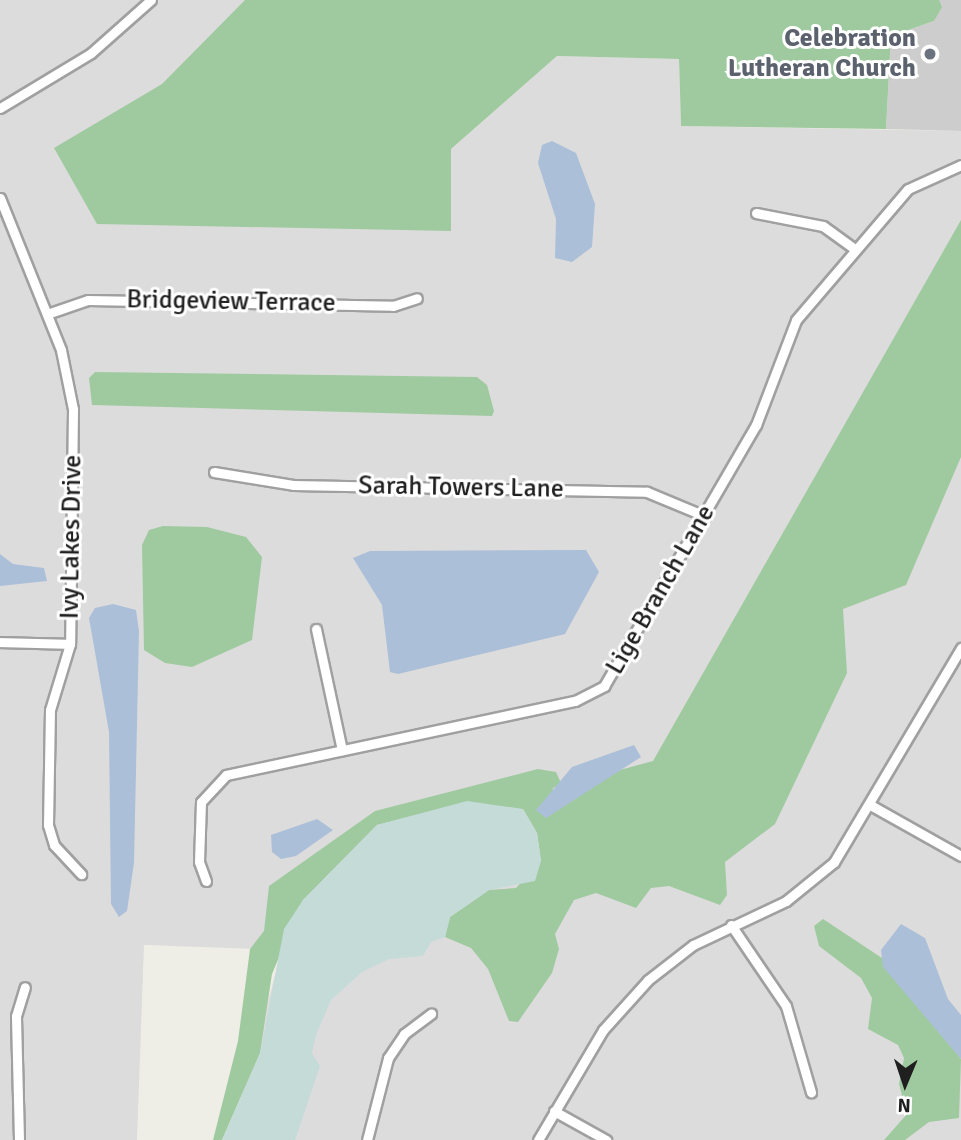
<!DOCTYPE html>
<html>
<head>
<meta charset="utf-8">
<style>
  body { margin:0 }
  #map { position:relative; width:961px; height:1140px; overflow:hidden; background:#efeee6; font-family:Signika,sans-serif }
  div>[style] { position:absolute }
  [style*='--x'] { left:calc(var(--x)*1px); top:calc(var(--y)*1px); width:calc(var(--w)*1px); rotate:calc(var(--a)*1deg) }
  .residential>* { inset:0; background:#dddcdc }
  .religious>* { inset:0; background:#cdcdcd }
  .forest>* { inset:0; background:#9fcaa0 }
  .wetland>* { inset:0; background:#c4dbd8 }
  .water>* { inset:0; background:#abbfd8 }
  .roads { filter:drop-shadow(2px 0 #a0a0a0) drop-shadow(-2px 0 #a0a0a0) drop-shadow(0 2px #a0a0a0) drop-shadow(0 -2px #a0a0a0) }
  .minor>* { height:9px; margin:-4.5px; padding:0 4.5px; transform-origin:4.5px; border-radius:4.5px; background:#fff }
  .dots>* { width:19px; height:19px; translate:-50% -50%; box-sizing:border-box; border:4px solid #fff; border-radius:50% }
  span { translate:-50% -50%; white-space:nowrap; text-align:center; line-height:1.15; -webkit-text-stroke:6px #fff; paint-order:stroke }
  .worship-label { font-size:26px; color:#5b616d; font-weight:700 }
  .right { translate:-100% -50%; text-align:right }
  .street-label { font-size:26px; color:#1f1f1f }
  .north { position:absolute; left:870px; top:1049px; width:70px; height:70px; -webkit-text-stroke:5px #fff; paint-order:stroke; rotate:182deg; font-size:19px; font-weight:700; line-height:28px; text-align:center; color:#1f1f1f }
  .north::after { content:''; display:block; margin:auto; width:24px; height:32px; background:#1f1f1f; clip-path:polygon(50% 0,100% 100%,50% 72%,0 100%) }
</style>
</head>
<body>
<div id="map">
  <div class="residential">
    <div style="clip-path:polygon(0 0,313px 0,451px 190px,451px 149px,557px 56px,679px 59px,681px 126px,961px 131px,961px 1140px,230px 1140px,282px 950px,144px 945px,137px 1140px,0 1140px)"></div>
  </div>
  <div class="religious">
    <div style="clip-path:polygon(939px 0,961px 0,961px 131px,886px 129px,891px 36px,934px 21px)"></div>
  </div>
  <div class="forest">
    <div style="clip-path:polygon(245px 0,939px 0,942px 7px,934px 21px,891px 36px,886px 129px,681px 126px,679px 59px,557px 56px,451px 149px,451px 231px,97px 224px,54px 148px,162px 84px)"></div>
    <div style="clip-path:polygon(961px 220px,961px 457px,906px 585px,843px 609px,847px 673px,775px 824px,725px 862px,727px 895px,720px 905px,669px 886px,651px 888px,636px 908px,596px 893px,574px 900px,555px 934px,559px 949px,552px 973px,518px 1022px,509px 1021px,488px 969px,471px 948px,445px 937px,450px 917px,489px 890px,516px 888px,541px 861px,537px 833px,523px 809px,416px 815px,377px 825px,303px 900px,272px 974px,260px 1053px,222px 1140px,213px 1140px,238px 1041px,250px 949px,264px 931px,269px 886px,375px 811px,538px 769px,556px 772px,561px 783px,552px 789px,570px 799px,616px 771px,653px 761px)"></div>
    <div style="clip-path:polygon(95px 372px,477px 377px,487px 385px,494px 411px,492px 416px,92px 405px,89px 378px)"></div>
    <div style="clip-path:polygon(163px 526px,207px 527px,246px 537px,262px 557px,252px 640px,192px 667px,165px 663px,144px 650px,142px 545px,149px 530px)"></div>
    <div style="clip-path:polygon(823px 919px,882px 958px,961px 1059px,959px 1118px,929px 1122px,905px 1140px,884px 1140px,907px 1114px,899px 1084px,904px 1058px,898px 1045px,868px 1029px,872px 998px,861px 978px,819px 946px,814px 926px)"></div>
  </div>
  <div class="wetland">
    <div style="clip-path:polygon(467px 801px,523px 809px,537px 833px,541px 861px,535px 881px,489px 890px,450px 917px,445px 937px,431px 942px,423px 956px,389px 959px,362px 972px,331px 1000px,316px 1035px,312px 1053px,320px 1066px,295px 1140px,222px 1140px,260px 1053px,284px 929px,303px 900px,377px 825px)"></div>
  </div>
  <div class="water">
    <div style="clip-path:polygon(552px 141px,576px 153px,595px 204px,592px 247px,572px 262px,555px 258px,556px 219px,538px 163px,542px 145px)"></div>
    <div style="clip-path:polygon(586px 550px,599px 572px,565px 634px,398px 674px,390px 672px,382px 605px,353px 558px,370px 551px)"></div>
    <div style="clip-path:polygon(0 554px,13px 564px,44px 568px,47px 581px,0 586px)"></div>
    <div style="clip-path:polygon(113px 604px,136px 610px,139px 631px,134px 863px,127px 911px,119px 917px,111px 904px,109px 732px,89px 618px,95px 608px)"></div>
    <div style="clip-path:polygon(634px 745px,641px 757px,546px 818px,536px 810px,572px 767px)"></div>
    <div style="clip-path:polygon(317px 819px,333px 830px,296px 856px,281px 859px,272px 852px,271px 835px)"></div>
    <div style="clip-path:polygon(901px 924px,925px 938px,948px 999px,961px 1015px,961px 1059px,883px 967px,881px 950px)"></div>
  </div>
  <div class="roads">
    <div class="minor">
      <div style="--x:0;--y:108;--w:106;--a:-31.1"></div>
      <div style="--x:91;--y:53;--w:80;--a:-41.5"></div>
      <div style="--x:0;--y:198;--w:164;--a:68.1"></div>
      <div style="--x:61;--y:350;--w:60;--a:78.5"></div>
      <div style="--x:73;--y:409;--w:235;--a:90.7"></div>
      <div style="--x:70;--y:644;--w:69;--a:106.9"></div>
      <div style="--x:50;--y:710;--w:115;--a:91"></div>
      <div style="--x:48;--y:825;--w:21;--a:73"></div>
      <div style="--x:54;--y:845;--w:40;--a:47"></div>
      <div style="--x:756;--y:213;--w:68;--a:11"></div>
      <div style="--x:823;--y:226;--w:39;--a:36"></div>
      <div style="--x:47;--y:314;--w:43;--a:-18.9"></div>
      <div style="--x:88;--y:300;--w:305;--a:1.1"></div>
      <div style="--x:393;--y:306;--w:25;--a:-18"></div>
      <div style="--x:214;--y:472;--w:80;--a:9.3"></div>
      <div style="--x:293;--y:485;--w:354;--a:1.1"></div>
      <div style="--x:647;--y:492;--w:63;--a:22.5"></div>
      <div style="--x:316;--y:629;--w:124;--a:77.9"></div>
      <div style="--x:0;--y:642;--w:70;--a:1.6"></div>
      <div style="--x:872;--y:806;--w:102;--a:29.3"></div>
      <div style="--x:206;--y:881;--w:20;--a:-110"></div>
      <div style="--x:199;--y:862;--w:60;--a:-88.1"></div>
      <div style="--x:201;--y:802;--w:37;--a:-47"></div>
      <div style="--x:226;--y:775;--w:357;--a:-12"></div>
      <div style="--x:575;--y:701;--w:33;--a:-27"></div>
      <div style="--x:604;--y:686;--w:302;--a:-59.8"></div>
      <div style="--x:756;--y:425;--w:112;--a:-69.1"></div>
      <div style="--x:796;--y:320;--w:172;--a:-49.5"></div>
      <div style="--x:908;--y:189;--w:58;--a:-24.4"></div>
      <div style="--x:731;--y:925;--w:98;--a:55.8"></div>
      <div style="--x:786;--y:1006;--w:90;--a:73.8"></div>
      <div style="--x:554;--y:1111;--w:60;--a:29.1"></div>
      <div style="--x:19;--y:1140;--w:124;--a:-91.4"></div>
      <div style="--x:16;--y:1016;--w:30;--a:-73"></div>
      <div style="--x:367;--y:1140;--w:85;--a:-75.6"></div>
      <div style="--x:388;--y:1058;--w:29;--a:-56"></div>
      <div style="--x:404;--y:1034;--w:34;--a:-37"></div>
      <div style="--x:538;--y:1140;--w:128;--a:-59.4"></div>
      <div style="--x:603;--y:1030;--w:67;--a:-48"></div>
      <div style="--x:648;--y:980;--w:57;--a:-37.9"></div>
      <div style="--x:693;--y:945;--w:103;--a:-25.3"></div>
      <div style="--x:786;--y:901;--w:62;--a:-39.1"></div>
      <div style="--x:834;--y:862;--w:249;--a:-59.3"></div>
    </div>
  </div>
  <div class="dots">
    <div style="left:930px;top:54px;background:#6b7280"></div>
  </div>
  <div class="worship-label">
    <span class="right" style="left:916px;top:54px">Celebration<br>Lutheran Church</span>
  </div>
  <div class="street-label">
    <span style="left:231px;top:302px;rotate:1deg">Bridgeview Terrace</span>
    <span style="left:461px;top:488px;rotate:1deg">Sarah Towers Lane</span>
    <span style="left:72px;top:537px;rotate:-89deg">Ivy Lakes Drive</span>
    <span style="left:661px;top:590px;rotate:-60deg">Lige Branch Lane</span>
  </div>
  <div class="north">N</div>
</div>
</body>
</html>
